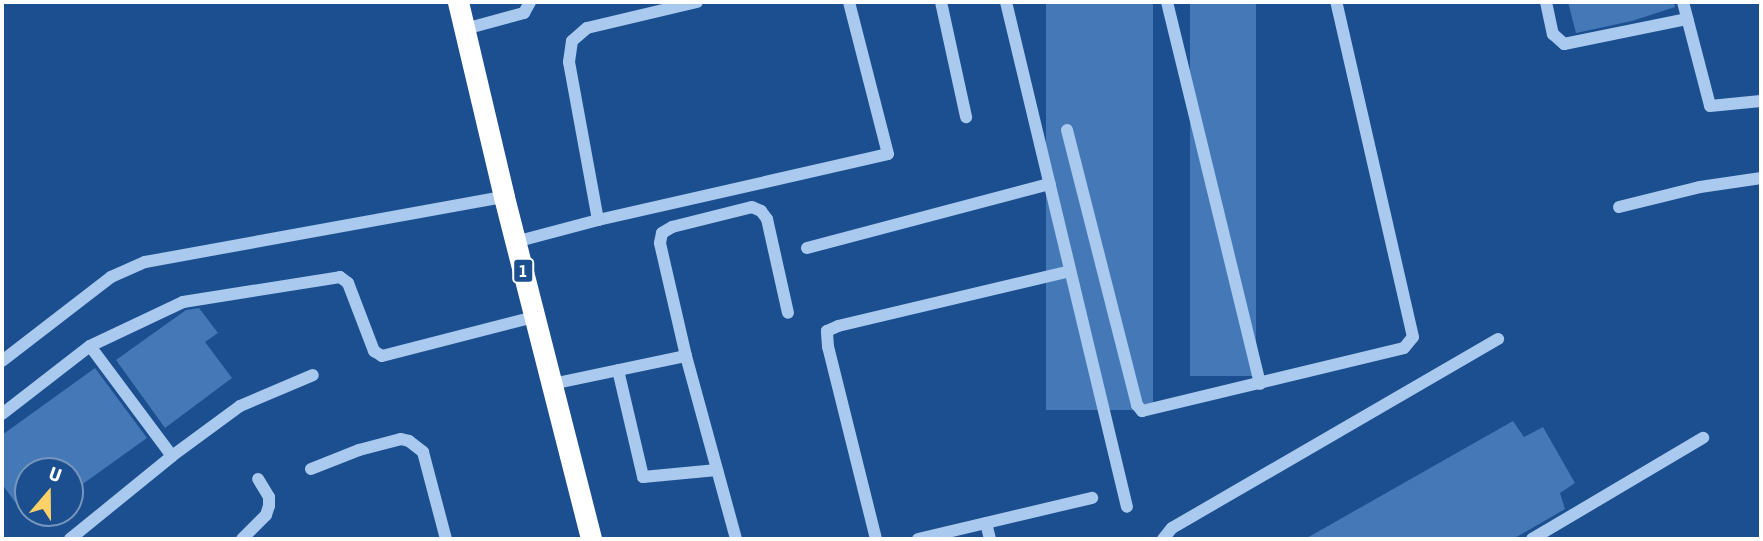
<!DOCTYPE html>
<html>
<head>
<meta charset="utf-8">
<style>
  body { margin:0 }
  #map { position:relative; width:1763px; height:541px; overflow:hidden; background:#1b4f8f; font-family:"Asap Condensed",sans-serif }
  div>[style] { position:absolute }
  [style*='--x'] { left:calc(var(--x)*1px); top:calc(var(--y)*1px); width:calc(var(--w)*1px); rotate:calc(var(--a)*1deg) }
  .building>* { inset:0; background:#4478b7; transform-origin:0 0 }
  .minor>* { height:12px; margin:-6px; padding:0 6px; transform-origin:6px; border-radius:6px; background:#a9c9ee }
  .highway>* { height:21px; margin:-10.5px; padding:0 10.5px; transform-origin:10.5px; border-radius:10.5px; background:#fff }
  span { translate:-50% -50%; white-space:nowrap; text-align:center; line-height:1.15; -webkit-text-stroke:5px #1b4f8f; paint-order:stroke }
  .shield-label span { padding:2px 5px; background:#1b4f8f; border:2px solid; border-radius:5px; -webkit-text-stroke-width:0 }
  .shield-label { font-size:16px; color:#fff; font-weight:700 }
  .frame { position:absolute; inset:0; border:4px solid #fff; pointer-events:none }
  .north { position:absolute; left:14px; top:457px; width:70px; height:70px; box-sizing:border-box; background:#1b4f8f; border:2px solid #7695bc; border-radius:50%; rotate:20deg; font-size:19px; font-weight:700; line-height:28px; text-align:center; color:#fff }
  .north::after { content:''; display:block; margin:auto; width:24px; height:32px; background:#ffd166; clip-path:polygon(50% 0,100% 100%,50% 72%,0 100%) }
</style>
</head>
<body>
<div id="map">
  <div class="building">
    <div style="left:1046px;top:2px;width:107px;height:408px"></div>
    <div style="left:1190px;top:2px;width:66px;height:374px"></div>
    <div style="clip-path:polygon(1568px 2px,1674px 2px,1675px 7px,1632px 21px,1576px 33px)"></div>
    <div style="clip-path:polygon(199px 308px,218px 333px,205px 342px,232px 378px,165px 428px,116px 360px,186px 310px)"></div>
    <div style="clip-path:polygon(95px 368px,147px 438px,70px 493px,70px 471px,28px 471px,28px 520px,2px 484px,2px 435px)"></div>
    <div style="clip-path:polygon(1513px 421px,1524px 437px,1543px 427px,1575px 483px,1560px 493px,1565px 509px,1534px 527px,1513px 539px,1305px 539px)"></div>
  </div>
  <div class="minor">
    <div style="--x:941;--y:2;--w:118;--a:77.7"></div>
    <div style="--x:1006;--y:2;--w:519;--a:76.53"></div>
    <div style="--x:1167;--y:2;--w:393;--a:76.3"></div>
    <div style="--x:1546;--y:2;--w:33;--a:78"></div>
    <div style="--x:1553;--y:34;--w:15;--a:42"></div>
    <div style="--x:1564;--y:44;--w:126;--a:-11.5"></div>
    <div style="--x:1683;--y:2;--w:107;--a:75.4"></div>
    <div style="--x:1710;--y:106;--w:51;--a:-5.6"></div>
    <div style="--x:465;--y:29;--w:61;--a:-15.2"></div>
    <div style="--x:524;--y:13;--w:13;--a:-61"></div>
    <div style="--x:1067;--y:130;--w:284;--a:75.7"></div>
    <div style="--x:1137;--y:405;--w:8;--a:50"></div>
    <div style="--x:1142;--y:411;--w:269;--a:-13.5"></div>
    <div style="--x:1404;--y:348;--w:14;--a:-51"></div>
    <div style="--x:1413;--y:337;--w:344;--a:-102.9"></div>
    <div style="--x:1619;--y:207;--w:83;--a:-13.9"></div>
    <div style="--x:1700;--y:187;--w:62;--a:-8.4"></div>
    <div style="--x:598;--y:220;--w:161;--a:-100.4"></div>
    <div style="--x:569;--y:62;--w:21;--a:-82"></div>
    <div style="--x:572;--y:41;--w:20;--a:-41"></div>
    <div style="--x:587;--y:28;--w:113;--a:-13.3"></div>
    <div style="--x:515;--y:242;--w:86;--a:-14.8"></div>
    <div style="--x:598;--y:220;--w:297;--a:-12.8"></div>
    <div style="--x:888;--y:154;--w:157;--a:-104.4"></div>
    <div style="--x:807;--y:248;--w:251;--a:-14.8"></div>
    <div style="--x:90;--y:346;--w:137;--a:53.3"></div>
    <div style="--x:686;--y:356;--w:116;--a:-103"></div>
    <div style="--x:660;--y:243;--w:10;--a:-79"></div>
    <div style="--x:662;--y:233;--w:12;--a:-31"></div>
    <div style="--x:672;--y:227;--w:82;--a:-14"></div>
    <div style="--x:752;--y:207;--w:10;--a:24"></div>
    <div style="--x:761;--y:211;--w:10;--a:53"></div>
    <div style="--x:767;--y:219;--w:96;--a:77.4"></div>
    <div style="--x:2;--y:361;--w:138;--a:-37.6"></div>
    <div style="--x:111;--y:277;--w:37;--a:-24"></div>
    <div style="--x:145;--y:262;--w:365;--a:-10.3"></div>
    <div style="--x:618;--y:370;--w:110;--a:76.8"></div>
    <div style="--x:643;--y:477;--w:74;--a:-5.4"></div>
    <div style="--x:552;--y:384;--w:137;--a:-11.8"></div>
    <div style="--x:686;--y:356;--w:190;--a:74.7"></div>
    <div style="--x:2;--y:414;--w:111;--a:-37.7"></div>
    <div style="--x:90;--y:346;--w:103;--a:-25.3"></div>
    <div style="--x:183;--y:302;--w:159;--a:-9"></div>
    <div style="--x:340;--y:277;--w:10;--a:37"></div>
    <div style="--x:348;--y:283;--w:73;--a:69.1"></div>
    <div style="--x:374;--y:351;--w:9;--a:32"></div>
    <div style="--x:382;--y:356;--w:157;--a:-14.4"></div>
    <div style="--x:311;--y:469;--w:52;--a:-21.6"></div>
    <div style="--x:359;--y:450;--w:43;--a:-14.7"></div>
    <div style="--x:401;--y:439;--w:8;--a:14"></div>
    <div style="--x:409;--y:441;--w:18;--a:38"></div>
    <div style="--x:423;--y:452;--w:90;--a:75.2"></div>
    <div style="--x:986;--y:523;--w:16;--a:76"></div>
    <div style="--x:70;--y:539;--w:132;--a:-39.1"></div>
    <div style="--x:172;--y:456;--w:84;--a:-36.3"></div>
    <div style="--x:240;--y:406;--w:79;--a:-23"></div>
    <div style="--x:242;--y:539;--w:34;--a:-45"></div>
    <div style="--x:266;--y:515;--w:9;--a:-72"></div>
    <div style="--x:269;--y:506;--w:9;--a:-90"></div>
    <div style="--x:269;--y:497;--w:21;--a:-121"></div>
    <div style="--x:876;--y:539;--w:198;--a:-104"></div>
    <div style="--x:828;--y:347;--w:16;--a:-94"></div>
    <div style="--x:827;--y:331;--w:12;--a:-24"></div>
    <div style="--x:838;--y:326;--w:238;--a:-13.3"></div>
    <div style="--x:918;--y:539;--w:179;--a:-13.3"></div>
    <div style="--x:1163;--y:539;--w:14;--a:-51"></div>
    <div style="--x:1172;--y:528;--w:377;--a:-30.1"></div>
    <div style="--x:1532;--y:539;--w:199;--a:-30.6"></div>
  </div>
  <div class="highway">
    <div style="--x:458;--y:2;--w:200;--a:76.7"></div>
    <div style="--x:504;--y:197;--w:353;--a:75.7"></div>
  </div>
  <div class="shield-label">
    <span style="left:523px;top:271px">1</span>
  </div>
  <div class="frame"></div>
  <div class="north">U</div>
</div>
</body>
</html>
